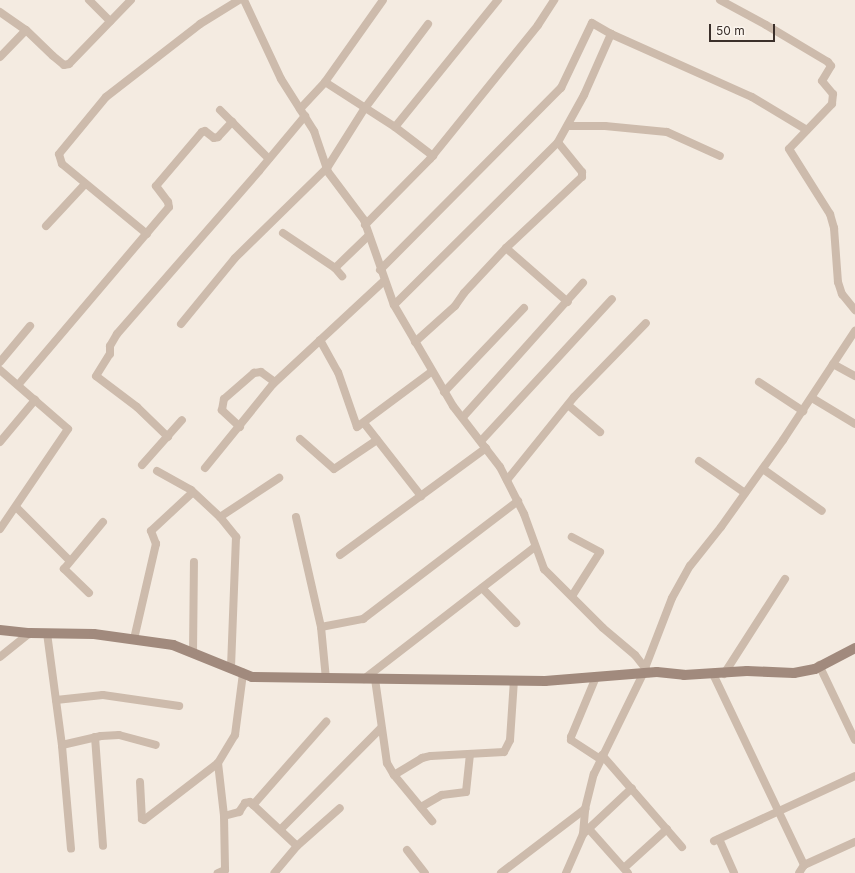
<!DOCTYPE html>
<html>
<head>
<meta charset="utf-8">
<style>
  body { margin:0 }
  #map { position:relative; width:855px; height:873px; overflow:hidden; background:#f4ebe1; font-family:Inter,sans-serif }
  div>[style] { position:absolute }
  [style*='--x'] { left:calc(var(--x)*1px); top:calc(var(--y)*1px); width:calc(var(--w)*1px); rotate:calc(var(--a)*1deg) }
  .street>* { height:8px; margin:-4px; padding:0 4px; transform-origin:4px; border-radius:4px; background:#cdbbac }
  .secondary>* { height:10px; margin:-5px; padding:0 5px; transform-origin:5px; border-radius:5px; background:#a18a7d }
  span { translate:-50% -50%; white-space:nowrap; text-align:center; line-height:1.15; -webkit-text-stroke:3px #fbf5ee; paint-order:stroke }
  .scale { position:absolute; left:709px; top:24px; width:66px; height:18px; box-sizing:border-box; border:2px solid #3b302b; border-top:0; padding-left:5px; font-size:12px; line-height:14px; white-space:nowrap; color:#3b302b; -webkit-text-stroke:3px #fbf5ee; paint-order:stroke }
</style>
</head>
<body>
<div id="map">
  <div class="street">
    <div style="--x:89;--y:0;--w:30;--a:45"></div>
    <div style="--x:244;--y:0;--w:87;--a:64.9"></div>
    <div style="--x:281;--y:79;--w:62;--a:57.6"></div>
    <div style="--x:314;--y:131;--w:43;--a:71.1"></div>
    <div style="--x:328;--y:172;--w:60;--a:53.1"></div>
    <div style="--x:364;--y:220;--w:90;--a:70.6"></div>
    <div style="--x:394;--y:305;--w:117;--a:59.7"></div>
    <div style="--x:453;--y:406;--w:77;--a:52.4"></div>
    <div style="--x:500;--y:467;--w:53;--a:62.9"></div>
    <div style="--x:524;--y:514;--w:59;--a:70"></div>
    <div style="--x:544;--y:569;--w:83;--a:45"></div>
    <div style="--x:603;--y:628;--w:42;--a:40.2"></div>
    <div style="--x:635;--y:655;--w:23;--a:52"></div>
    <div style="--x:720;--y:0;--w:52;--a:28.5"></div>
    <div style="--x:766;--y:25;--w:72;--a:30.8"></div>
    <div style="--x:828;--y:62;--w:5;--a:53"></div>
    <div style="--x:831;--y:66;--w:17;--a:121"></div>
    <div style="--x:822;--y:81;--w:17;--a:50"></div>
    <div style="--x:833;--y:94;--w:10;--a:96"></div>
    <div style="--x:832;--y:104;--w:62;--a:133.7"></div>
    <div style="--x:789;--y:149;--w:77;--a:57.8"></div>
    <div style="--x:830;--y:214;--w:15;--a:74"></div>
    <div style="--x:834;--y:228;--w:54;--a:85.8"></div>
    <div style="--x:838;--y:282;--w:13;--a:72"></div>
    <div style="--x:842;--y:294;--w:21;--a:51"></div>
    <div style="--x:0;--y:12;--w:32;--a:35"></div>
    <div style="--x:26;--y:30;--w:37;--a:44"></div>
    <div style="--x:53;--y:56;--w:14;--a:39"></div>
    <div style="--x:64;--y:65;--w:5;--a:-11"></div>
    <div style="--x:69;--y:64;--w:89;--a:-45.9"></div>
    <div style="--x:0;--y:57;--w:37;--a:-46"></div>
    <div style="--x:325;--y:82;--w:83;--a:32.7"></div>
    <div style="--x:395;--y:127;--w:48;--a:37.3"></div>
    <div style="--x:300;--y:109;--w:37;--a:-47"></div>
    <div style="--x:325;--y:82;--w:100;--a:-54.7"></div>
    <div style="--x:220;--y:110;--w:69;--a:45"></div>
    <div style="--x:568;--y:126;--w:37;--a:0"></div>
    <div style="--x:605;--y:126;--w:62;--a:5.5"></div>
    <div style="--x:667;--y:132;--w:58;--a:24.4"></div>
    <div style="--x:395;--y:127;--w:164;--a:-51"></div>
    <div style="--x:365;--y:225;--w:93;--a:-45.4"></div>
    <div style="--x:430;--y:159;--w:172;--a:-51.1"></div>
    <div style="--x:538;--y:25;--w:30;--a:-57"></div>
    <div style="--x:46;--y:226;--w:57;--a:-47.1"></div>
    <div style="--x:283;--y:233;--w:63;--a:33.9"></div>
    <div style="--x:335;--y:268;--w:11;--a:49"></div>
    <div style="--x:147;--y:234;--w:110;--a:-140.5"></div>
    <div style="--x:62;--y:164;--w:10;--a:-107"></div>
    <div style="--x:59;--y:154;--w:74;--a:-50.5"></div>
    <div style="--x:106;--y:97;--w:119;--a:-37.8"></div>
    <div style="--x:200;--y:24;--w:46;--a:-31.6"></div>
    <div style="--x:506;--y:248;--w:82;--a:41.1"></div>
    <div style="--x:335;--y:268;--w:47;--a:-44.1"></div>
    <div style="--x:380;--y:270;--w:257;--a:-45.2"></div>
    <div style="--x:561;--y:88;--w:72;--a:-64.5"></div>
    <div style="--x:592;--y:23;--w:22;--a:30"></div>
    <div style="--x:611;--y:34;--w:154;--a:24.1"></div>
    <div style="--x:752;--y:97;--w:64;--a:31"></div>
    <div style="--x:394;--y:305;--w:231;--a:-44.8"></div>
    <div style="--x:558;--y:142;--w:54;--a:-61"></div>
    <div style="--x:584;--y:95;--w:67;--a:-66.1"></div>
    <div style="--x:181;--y:324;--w:85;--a:-50.7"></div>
    <div style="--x:235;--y:258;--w:129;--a:-44.4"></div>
    <div style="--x:327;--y:168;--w:71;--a:-57.7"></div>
    <div style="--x:365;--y:108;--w:105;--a:-53.1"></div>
    <div style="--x:320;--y:340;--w:37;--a:61"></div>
    <div style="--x:338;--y:372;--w:58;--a:70.9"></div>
    <div style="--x:357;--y:427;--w:92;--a:-36.6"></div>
    <div style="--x:415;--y:342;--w:54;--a:-42"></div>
    <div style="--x:455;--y:306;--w:16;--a:-55"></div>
    <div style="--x:464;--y:293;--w:62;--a:-47"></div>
    <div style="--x:506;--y:248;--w:104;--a:-43.1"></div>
    <div style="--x:582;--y:177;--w:5;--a:-90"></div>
    <div style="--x:582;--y:172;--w:38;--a:-129"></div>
    <div style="--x:0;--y:362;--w:47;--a:-50.2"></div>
    <div style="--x:833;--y:364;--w:25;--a:29"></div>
    <div style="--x:0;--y:370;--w:90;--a:40.9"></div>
    <div style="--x:68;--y:429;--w:121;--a:124.2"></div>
    <div style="--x:759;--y:382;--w:53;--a:33.4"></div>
    <div style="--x:18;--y:385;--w:233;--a:-49.7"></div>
    <div style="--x:169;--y:207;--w:5;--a:-101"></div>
    <div style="--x:168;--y:202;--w:20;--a:-127"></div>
    <div style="--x:156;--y:186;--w:71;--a:-49.6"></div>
    <div style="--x:202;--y:132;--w:3;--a:-18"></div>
    <div style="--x:205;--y:131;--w:11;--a:38"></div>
    <div style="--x:214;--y:138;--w:4;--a:-14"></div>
    <div style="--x:218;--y:137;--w:21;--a:-47"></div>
    <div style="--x:444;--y:392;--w:116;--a:-46.4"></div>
    <div style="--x:812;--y:398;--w:50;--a:31.2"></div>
    <div style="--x:568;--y:405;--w:42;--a:40.2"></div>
    <div style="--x:463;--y:417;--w:180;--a:-48.2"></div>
    <div style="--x:364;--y:423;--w:93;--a:52"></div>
    <div style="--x:240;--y:427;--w:25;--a:-137"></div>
    <div style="--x:222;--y:410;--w:11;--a:-80"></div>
    <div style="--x:224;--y:399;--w:40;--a:-41"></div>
    <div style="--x:254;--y:373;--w:7;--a:-8"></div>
    <div style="--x:261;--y:372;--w:17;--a:36"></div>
    <div style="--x:168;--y:437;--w:43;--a:-135.9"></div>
    <div style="--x:137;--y:407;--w:51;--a:-142.9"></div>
    <div style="--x:96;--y:376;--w:26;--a:-58"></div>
    <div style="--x:110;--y:354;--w:8;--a:-90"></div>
    <div style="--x:110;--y:346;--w:14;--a:-60"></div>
    <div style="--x:117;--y:334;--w:216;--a:-48.9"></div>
    <div style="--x:259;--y:171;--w:72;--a:-50.1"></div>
    <div style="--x:300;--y:439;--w:45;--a:41.4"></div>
    <div style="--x:334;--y:469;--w:52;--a:-34"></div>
    <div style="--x:481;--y:441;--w:193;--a:-47.3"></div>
    <div style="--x:0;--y:442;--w:55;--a:-50.2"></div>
    <div style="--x:699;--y:461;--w:56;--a:34.8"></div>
    <div style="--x:142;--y:465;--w:60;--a:-48.4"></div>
    <div style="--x:205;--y:468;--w:108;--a:-51"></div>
    <div style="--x:273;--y:384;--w:151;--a:-42.9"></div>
    <div style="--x:763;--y:469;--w:72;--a:35.4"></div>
    <div style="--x:157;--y:471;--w:39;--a:29"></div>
    <div style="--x:191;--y:490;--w:40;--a:43"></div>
    <div style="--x:220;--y:517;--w:26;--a:51"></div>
    <div style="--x:236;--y:537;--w:131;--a:92.2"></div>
    <div style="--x:507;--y:480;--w:107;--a:-51.1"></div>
    <div style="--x:574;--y:397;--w:103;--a:-45.8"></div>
    <div style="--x:16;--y:507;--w:75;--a:45"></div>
    <div style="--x:220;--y:517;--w:71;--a:-33.5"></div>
    <div style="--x:296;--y:517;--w:113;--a:77.2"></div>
    <div style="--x:321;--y:627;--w:52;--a:84.5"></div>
    <div style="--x:340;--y:555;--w:181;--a:-36.2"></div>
    <div style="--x:482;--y:588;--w:49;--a:45.8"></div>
    <div style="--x:89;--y:593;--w:35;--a:-136"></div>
    <div style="--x:64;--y:569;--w:61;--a:-50.3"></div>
    <div style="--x:572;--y:596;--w:52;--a:-57.5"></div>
    <div style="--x:600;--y:552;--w:32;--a:-152"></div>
    <div style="--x:321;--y:627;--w:43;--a:-10.8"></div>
    <div style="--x:363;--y:619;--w:195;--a:-37.3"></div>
    <div style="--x:47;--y:633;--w:114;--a:82.4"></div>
    <div style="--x:62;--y:746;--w:103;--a:85"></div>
    <div style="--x:134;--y:639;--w:98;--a:-77"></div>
    <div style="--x:156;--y:544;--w:14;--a:-111"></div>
    <div style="--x:151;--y:531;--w:57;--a:-42.9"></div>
    <div style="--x:193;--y:653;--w:91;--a:-89.4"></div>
    <div style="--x:0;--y:657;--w:38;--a:-39"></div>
    <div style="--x:819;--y:665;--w:83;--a:64.4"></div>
    <div style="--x:645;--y:668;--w:75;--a:-68.9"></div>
    <div style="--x:672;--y:598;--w:37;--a:-61"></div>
    <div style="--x:690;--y:566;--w:50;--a:-51.5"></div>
    <div style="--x:721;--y:527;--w:107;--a:-54.5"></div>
    <div style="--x:783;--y:440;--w:131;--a:-56.6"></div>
    <div style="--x:713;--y:674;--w:212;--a:64.5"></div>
    <div style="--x:804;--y:865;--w:9;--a:122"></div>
    <div style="--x:724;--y:674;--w:113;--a:-57.3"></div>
    <div style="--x:596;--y:677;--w:65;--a:112.6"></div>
    <div style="--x:571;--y:737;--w:3;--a:90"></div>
    <div style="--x:571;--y:740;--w:35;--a:33"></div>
    <div style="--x:364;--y:679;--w:216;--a:-37.7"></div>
    <div style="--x:375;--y:679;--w:85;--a:81.9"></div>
    <div style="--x:387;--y:763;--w:14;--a:60"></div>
    <div style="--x:394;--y:775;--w:60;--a:50.4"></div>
    <div style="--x:56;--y:700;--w:47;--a:-6.1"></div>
    <div style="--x:103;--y:695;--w:77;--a:8.2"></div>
    <div style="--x:95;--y:737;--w:109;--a:85.8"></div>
    <div style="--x:62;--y:745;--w:40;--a:-13"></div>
    <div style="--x:101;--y:736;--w:18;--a:-3"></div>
    <div style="--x:119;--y:735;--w:38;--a:15"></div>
    <div style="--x:602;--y:755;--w:122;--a:49"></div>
    <div style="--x:218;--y:763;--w:53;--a:83.5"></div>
    <div style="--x:224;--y:816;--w:54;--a:88.9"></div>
    <div style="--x:225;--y:870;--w:8;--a:157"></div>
    <div style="--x:394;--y:775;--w:33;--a:-31"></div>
    <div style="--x:422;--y:758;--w:9;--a:-13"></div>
    <div style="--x:431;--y:756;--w:73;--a:-3.1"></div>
    <div style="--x:504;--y:752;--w:13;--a:-63"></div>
    <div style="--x:510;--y:740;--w:60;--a:-86.2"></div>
    <div style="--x:140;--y:782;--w:37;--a:87"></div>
    <div style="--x:142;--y:819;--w:2;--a:27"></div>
    <div style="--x:144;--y:820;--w:93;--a:-37.6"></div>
    <div style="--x:218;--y:763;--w:33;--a:-59"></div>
    <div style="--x:235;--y:735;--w:63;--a:-82.6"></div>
    <div style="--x:253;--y:805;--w:111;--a:-48.7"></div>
    <div style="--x:421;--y:807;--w:24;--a:-30"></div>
    <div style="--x:442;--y:795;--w:24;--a:-7"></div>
    <div style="--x:466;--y:792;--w:38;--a:-84"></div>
    <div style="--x:224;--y:816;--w:16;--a:-15"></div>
    <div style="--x:239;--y:812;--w:11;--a:-56"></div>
    <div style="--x:245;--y:803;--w:5;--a:-11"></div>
    <div style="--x:250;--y:802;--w:64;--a:43.1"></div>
    <div style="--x:297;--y:846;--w:35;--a:130"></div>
    <div style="--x:588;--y:828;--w:60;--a:48.4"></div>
    <div style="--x:281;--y:829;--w:142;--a:-45.3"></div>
    <div style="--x:583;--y:834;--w:67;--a:-43.2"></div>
    <div style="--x:719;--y:839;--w:37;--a:66"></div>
    <div style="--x:714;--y:841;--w:155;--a:-24.7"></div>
    <div style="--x:297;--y:846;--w:57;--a:-41.5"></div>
    <div style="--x:407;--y:850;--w:29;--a:52"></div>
    <div style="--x:804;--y:865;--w:56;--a:-24.3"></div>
    <div style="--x:624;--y:868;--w:58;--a:-42.2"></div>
    <div style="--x:501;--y:873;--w:106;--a:-37.3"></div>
    <div style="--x:566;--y:873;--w:43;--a:-66.4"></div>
    <div style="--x:583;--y:834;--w:25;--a:-85"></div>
    <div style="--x:585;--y:809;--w:36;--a:-76"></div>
    <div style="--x:594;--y:774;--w:111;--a:-63.9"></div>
  </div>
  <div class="secondary">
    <div style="--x:0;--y:630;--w:30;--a:6"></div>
    <div style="--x:30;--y:633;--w:64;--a:0.9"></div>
    <div style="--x:94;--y:634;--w:80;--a:7.9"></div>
    <div style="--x:173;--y:645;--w:85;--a:22.1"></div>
    <div style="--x:252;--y:677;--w:293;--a:0.8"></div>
    <div style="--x:545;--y:681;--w:112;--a:-4.6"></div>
    <div style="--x:657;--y:672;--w:27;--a:6"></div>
    <div style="--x:684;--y:675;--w:63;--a:-3.6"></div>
    <div style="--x:747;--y:671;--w:47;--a:2.4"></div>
    <div style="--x:794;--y:673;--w:21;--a:-11"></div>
    <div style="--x:815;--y:669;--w:45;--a:-27.7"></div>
  </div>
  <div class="scale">50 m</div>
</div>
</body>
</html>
